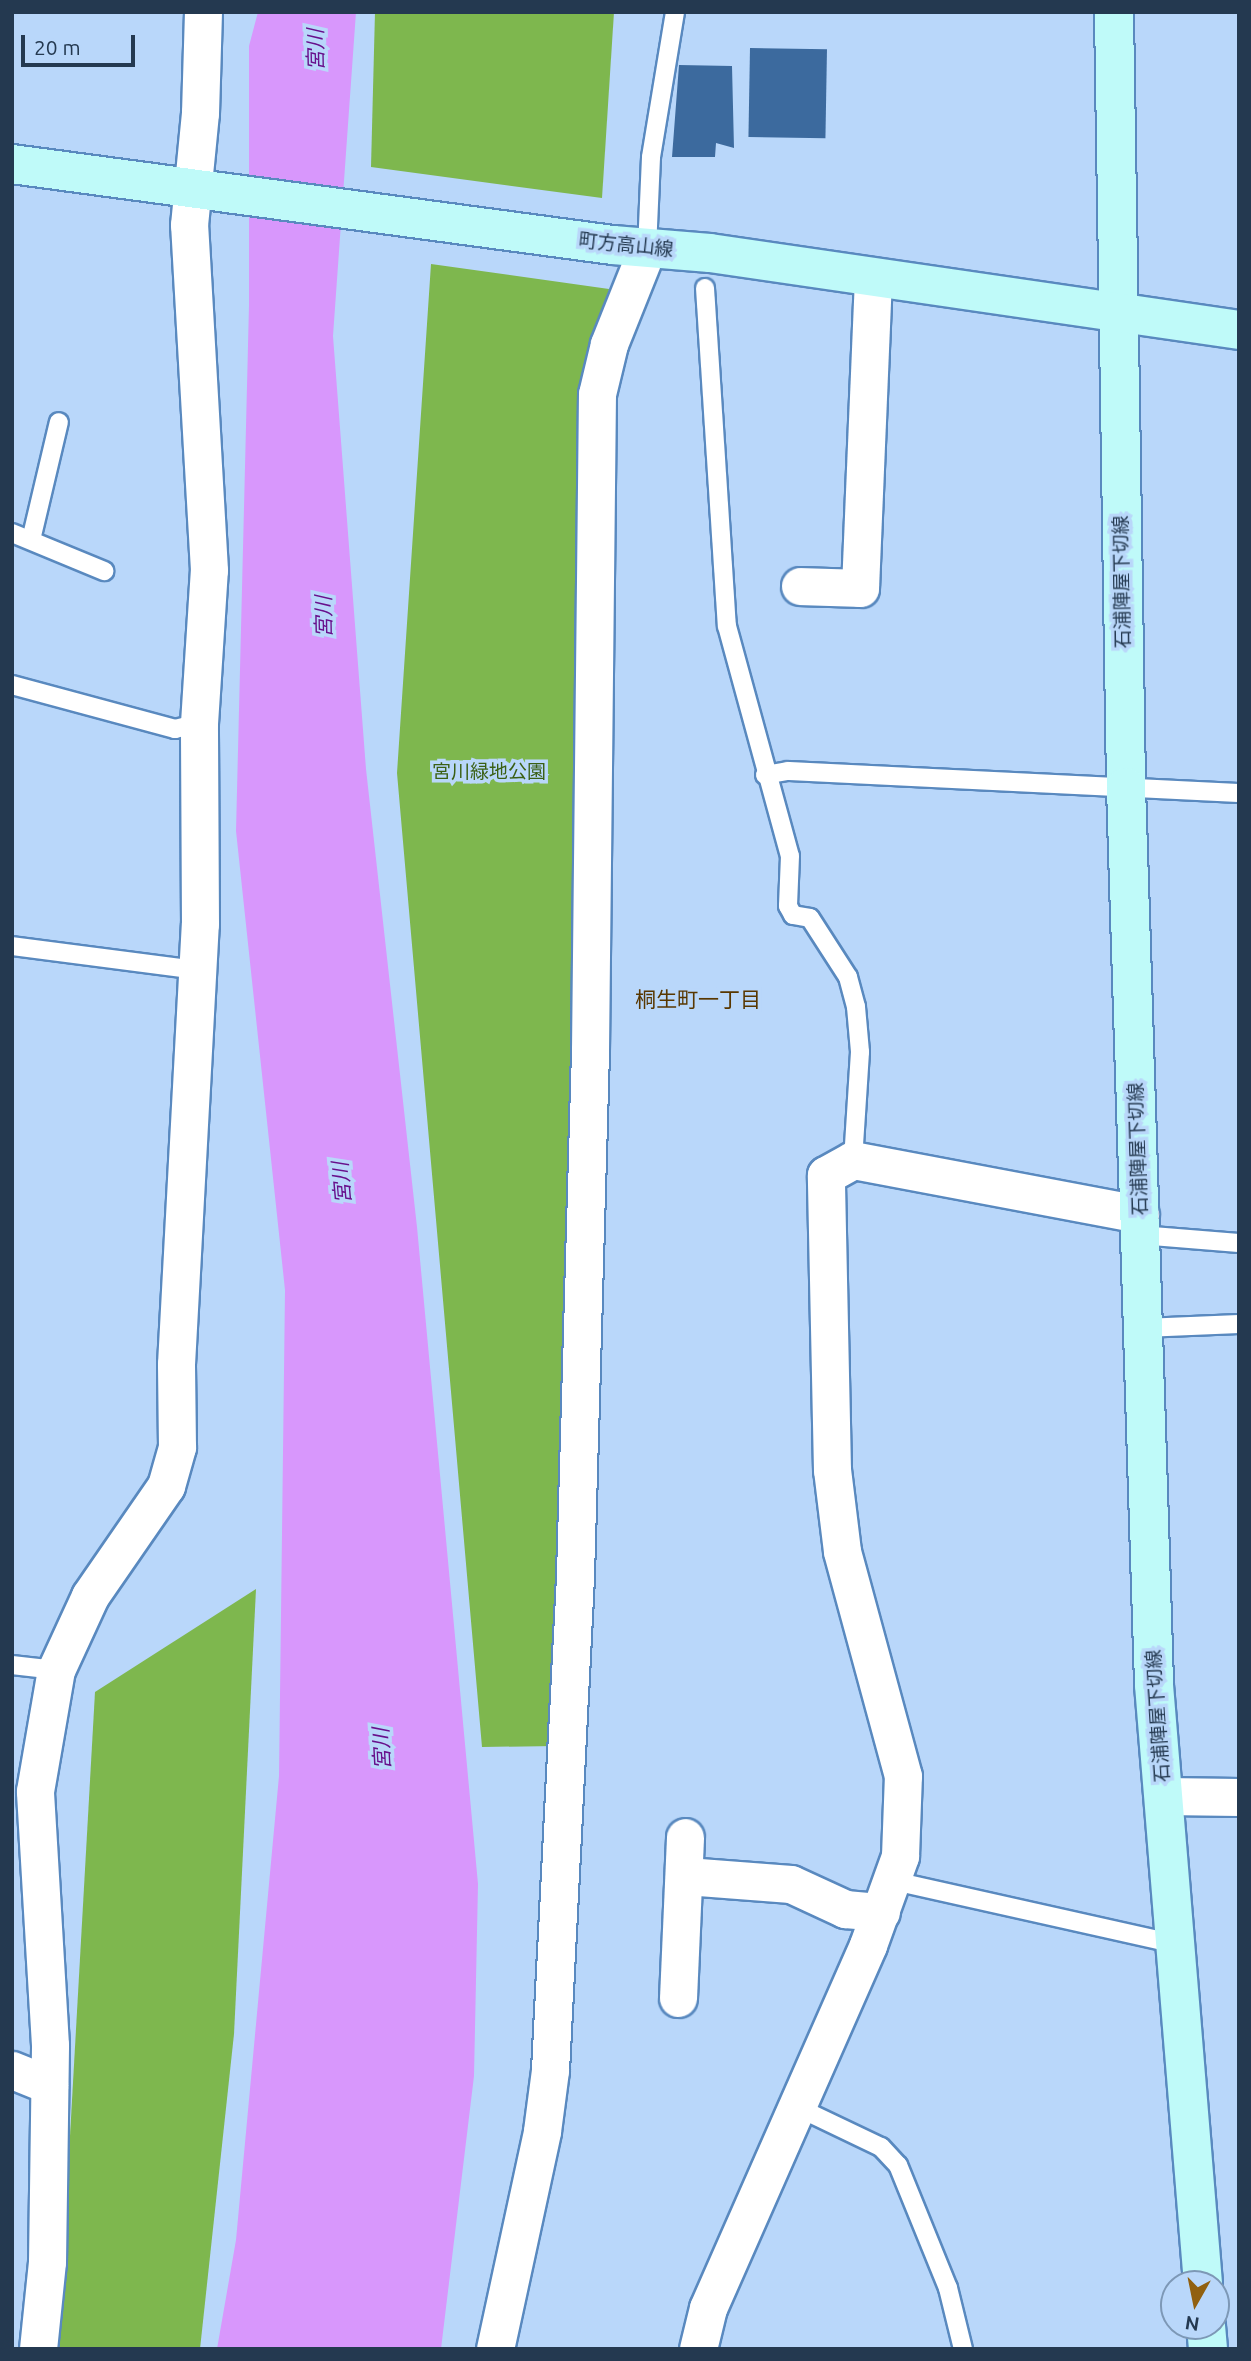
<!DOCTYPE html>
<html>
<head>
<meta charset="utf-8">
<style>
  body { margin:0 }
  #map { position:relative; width:1251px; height:2361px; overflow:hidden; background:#b9d7fa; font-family:Ubuntu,"Noto Sans JP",sans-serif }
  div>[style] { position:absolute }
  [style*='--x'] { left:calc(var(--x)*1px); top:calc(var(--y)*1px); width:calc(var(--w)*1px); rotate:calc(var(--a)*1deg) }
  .green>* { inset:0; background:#7eb74e }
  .water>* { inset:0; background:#d897fc }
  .building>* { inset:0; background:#3c6a9e; transform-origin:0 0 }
  .roads { filter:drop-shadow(2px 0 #5989bf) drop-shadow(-2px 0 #5989bf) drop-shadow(0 2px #5989bf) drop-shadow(0 -2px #5989bf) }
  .lane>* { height:18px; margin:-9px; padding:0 9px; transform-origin:9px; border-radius:9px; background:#fff }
  .street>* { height:37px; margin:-18.5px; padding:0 18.5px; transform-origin:18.5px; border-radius:18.5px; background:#fff }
  .secondary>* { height:38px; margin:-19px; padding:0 19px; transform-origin:19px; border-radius:19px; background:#bffaf9 }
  span { translate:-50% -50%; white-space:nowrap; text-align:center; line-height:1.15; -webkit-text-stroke:7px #b9d7fa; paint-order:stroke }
  .street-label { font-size:19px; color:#243950 }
  .park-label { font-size:19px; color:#3a5f13 }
  .water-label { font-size:21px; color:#68108c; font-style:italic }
  .neighbourhood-label { font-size:21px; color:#583700 }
  .frame { position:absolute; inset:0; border:14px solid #243950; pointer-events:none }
  .north { position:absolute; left:1160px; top:2270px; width:70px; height:70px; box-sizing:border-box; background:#b9d7fa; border:2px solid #7d98b6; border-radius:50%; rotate:189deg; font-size:19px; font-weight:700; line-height:28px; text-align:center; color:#243950 }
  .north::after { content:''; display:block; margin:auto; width:24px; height:32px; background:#91600f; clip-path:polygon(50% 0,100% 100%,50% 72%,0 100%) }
  .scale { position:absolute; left:21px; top:35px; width:114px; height:32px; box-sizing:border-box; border:4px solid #243950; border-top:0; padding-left:9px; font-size:21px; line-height:24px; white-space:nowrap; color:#243950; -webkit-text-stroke:5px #b9d7fa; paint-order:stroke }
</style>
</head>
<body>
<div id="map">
  <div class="green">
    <div style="clip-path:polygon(375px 12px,614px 12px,602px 198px,371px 167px)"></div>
    <div style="clip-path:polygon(431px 264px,609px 289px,601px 344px,555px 1746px,482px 1747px,397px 773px)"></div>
    <div style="clip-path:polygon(256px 1589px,234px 2034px,200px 2349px,58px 2349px,95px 1692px)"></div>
  </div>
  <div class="water">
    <div style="clip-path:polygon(258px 12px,356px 12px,333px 336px,366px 769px,417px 1227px,478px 1884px,474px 2076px,441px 2349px,217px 2349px,236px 2240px,279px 1776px,285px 1290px,236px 831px,249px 305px,249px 46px)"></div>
  </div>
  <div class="building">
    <div style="left:750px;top:48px;width:77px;height:89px;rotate:1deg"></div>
    <div style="clip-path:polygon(679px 65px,732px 66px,734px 148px,716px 143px,715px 157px,672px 157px)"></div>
  </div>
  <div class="roads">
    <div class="lane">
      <div style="--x:647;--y:249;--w:92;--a:-87.5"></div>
      <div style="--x:651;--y:157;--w:147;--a:-80.6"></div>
      <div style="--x:705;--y:288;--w:339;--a:86.3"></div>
      <div style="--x:727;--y:626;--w:238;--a:74.7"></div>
      <div style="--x:790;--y:856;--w:50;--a:92.3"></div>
      <div style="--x:788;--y:906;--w:10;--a:61"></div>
      <div style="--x:793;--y:915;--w:17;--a:10"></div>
      <div style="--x:810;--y:918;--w:70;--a:57.2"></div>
      <div style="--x:848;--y:977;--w:31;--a:75"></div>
      <div style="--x:856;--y:1007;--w:45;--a:84.9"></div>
      <div style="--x:860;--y:1052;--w:108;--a:93.7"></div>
      <div style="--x:12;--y:533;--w:100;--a:22.4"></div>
      <div style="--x:31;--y:540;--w:121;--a:-76.7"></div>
      <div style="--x:12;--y:685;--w:169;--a:15.1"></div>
      <div style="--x:175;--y:729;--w:25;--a:-14"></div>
      <div style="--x:765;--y:775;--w:23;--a:-10"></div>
      <div style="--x:788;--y:771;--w:452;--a:2.8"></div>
      <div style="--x:12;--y:946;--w:188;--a:7.4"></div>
      <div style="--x:1140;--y:1235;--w:99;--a:4.6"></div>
      <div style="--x:1143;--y:1328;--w:96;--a:-2.4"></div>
      <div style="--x:12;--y:1665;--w:44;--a:6.5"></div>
      <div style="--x:894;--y:1881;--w:289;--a:12.6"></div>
      <div style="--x:797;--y:2107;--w:93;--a:25.5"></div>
      <div style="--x:881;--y:2147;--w:25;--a:47"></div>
      <div style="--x:898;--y:2165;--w:133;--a:67.9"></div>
      <div style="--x:948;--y:2288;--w:63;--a:76.2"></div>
    </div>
    <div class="street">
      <div style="--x:800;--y:586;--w:60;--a:1.9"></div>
      <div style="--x:860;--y:588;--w:311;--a:-87.6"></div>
      <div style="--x:1164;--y:1796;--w:75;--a:0.8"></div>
      <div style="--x:686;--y:1876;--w:105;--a:4.4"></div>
      <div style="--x:791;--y:1884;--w:60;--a:24.8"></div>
      <div style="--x:845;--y:1909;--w:36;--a:5"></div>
      <div style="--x:678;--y:1998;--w:161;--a:-87.5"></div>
      <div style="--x:12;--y:2070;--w:40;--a:22"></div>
      <div style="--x:38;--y:2349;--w:87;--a:-84.1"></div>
      <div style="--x:47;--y:2262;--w:217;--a:-89.2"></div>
      <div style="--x:50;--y:2045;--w:254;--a:-93.4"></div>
      <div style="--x:35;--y:1791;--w:123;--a:-80.2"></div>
      <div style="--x:56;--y:1670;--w:81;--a:-65.3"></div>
      <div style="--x:90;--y:1596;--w:134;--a:-55.4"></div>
      <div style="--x:166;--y:1486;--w:41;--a:-74.2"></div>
      <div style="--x:177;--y:1447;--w:83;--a:-90.7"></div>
      <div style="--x:176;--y:1364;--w:441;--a:-86.9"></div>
      <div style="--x:200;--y:924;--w:201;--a:-90.3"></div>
      <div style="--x:199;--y:723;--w:153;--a:-86.3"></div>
      <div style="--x:209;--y:570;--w:346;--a:-93.3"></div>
      <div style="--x:189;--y:225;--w:113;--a:-84.4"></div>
      <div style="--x:200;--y:113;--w:101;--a:-88.3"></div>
      <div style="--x:495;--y:2349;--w:223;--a:-77.8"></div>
      <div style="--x:542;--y:2131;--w:62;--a:-82.5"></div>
      <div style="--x:550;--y:2070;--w:496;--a:-87.1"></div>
      <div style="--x:575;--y:1575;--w:525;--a:-88.36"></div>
      <div style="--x:590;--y:1050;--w:656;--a:-89.39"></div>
      <div style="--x:597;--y:394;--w:51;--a:-76.5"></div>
      <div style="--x:609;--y:344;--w:102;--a:-68.2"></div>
      <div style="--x:698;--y:2349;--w:42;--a:-76.3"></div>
      <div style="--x:708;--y:2308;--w:397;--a:-66.2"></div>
      <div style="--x:868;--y:1945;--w:95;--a:-70.2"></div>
      <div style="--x:900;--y:1856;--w:80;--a:-87.9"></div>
      <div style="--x:903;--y:1776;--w:233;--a:-105.2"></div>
      <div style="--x:842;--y:1551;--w:82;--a:-97"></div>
      <div style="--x:832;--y:1470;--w:295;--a:-91.2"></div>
      <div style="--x:826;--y:1175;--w:31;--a:-29"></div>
      <div style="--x:853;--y:1160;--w:292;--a:10.7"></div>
    </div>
    <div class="secondary">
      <div style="--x:1114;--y:12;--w:775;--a:89.11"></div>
      <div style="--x:1126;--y:787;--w:898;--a:88.21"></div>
      <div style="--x:1154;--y:1685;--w:601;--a:85.32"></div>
      <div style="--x:12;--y:164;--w:606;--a:7.68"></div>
      <div style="--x:613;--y:245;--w:97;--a:4.7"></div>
      <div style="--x:710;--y:253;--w:535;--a:8.28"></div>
      <div style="--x:1206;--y:2326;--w:23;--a:85"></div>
    </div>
  </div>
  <div class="street-label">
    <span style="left:626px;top:245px;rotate:6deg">町方高山線</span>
    <span style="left:1122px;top:582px;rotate:-91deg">石浦陣屋下切線</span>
    <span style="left:1138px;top:1149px;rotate:-92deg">石浦陣屋下切線</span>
    <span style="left:1158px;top:1716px;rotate:-94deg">石浦陣屋下切線</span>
  </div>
  <div class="park-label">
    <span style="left:489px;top:772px">宮川緑地公園</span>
  </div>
  <div class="water-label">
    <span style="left:315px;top:50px;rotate:-91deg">宮川</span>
    <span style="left:323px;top:617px;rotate:-91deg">宮川</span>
    <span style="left:341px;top:1183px;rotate:-95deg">宮川</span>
    <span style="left:381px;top:1749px;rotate:-93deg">宮川</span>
  </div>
  <div class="neighbourhood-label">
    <span style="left:698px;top:999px">桐生町一丁目</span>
  </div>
  <div class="frame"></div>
  <div class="north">N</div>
  <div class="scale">20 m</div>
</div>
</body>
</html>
